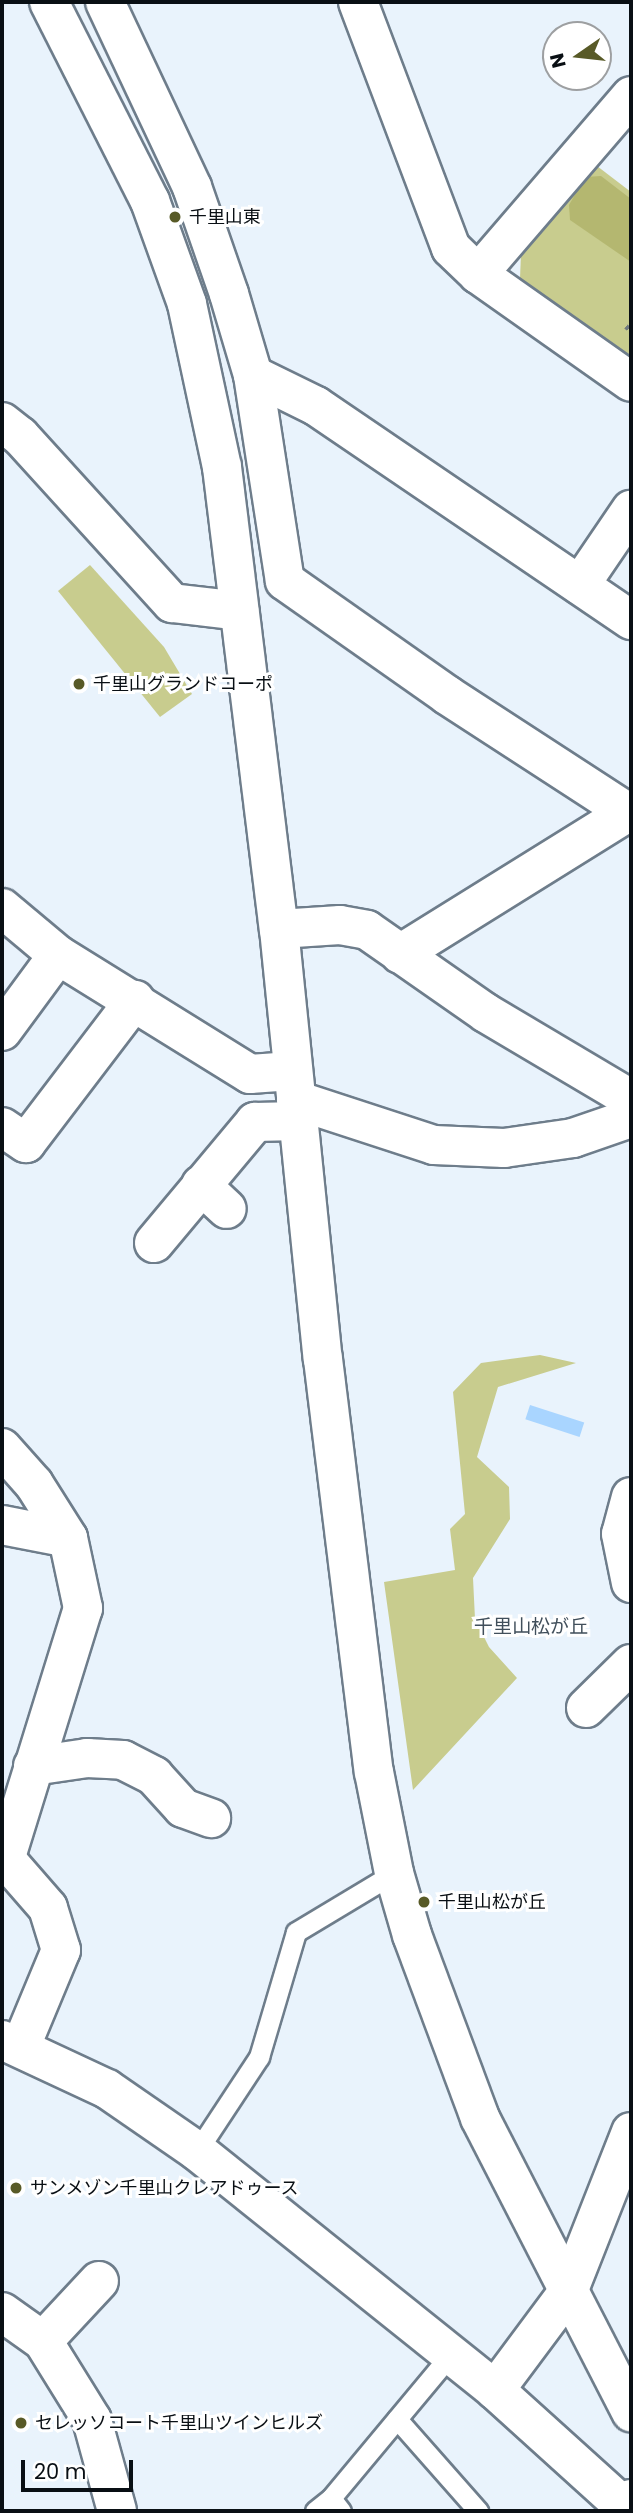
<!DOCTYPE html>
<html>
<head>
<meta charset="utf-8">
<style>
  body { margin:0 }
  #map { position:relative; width:633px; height:2513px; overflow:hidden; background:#e9f3fc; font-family:Poppins,"Noto Sans JP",sans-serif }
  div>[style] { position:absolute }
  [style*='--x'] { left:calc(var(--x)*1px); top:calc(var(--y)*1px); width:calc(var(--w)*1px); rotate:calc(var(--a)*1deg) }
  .green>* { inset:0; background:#c8cc8e }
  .forest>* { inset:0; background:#b4b770 }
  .water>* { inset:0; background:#a9d5ff; transform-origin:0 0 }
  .path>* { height:4.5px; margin-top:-2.25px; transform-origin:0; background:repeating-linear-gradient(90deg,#70787f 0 3.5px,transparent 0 8.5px) }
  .roads { filter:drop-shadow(2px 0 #6e7d8b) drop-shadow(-2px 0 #6e7d8b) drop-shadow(0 2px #6e7d8b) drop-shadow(0 -2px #6e7d8b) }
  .lane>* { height:19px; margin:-9.5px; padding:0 9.5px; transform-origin:9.5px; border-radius:9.5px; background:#fff }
  .street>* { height:38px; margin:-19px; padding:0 19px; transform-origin:19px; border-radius:19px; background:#fff }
  .secondary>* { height:38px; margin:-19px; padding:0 19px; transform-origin:19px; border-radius:19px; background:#fff }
  .dots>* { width:19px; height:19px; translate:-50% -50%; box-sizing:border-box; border:4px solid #fff; border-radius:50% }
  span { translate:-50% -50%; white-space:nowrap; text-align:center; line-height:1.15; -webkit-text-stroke:6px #fff; paint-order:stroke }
  .poi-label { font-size:18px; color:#090f14 }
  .left { translate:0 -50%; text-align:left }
  .neighbourhood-label { font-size:19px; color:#414f5b }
  .frame { position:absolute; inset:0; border:4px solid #090f14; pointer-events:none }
  .north { position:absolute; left:542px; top:21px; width:70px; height:70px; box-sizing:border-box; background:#fff; border:2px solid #9d9fa1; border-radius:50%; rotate:256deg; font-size:19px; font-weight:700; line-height:28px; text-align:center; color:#090f14 }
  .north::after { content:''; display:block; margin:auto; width:24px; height:32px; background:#585a27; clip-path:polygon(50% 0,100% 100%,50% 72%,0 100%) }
  .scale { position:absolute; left:21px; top:2460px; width:112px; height:32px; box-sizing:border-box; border:4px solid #090f14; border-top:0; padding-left:9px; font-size:21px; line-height:24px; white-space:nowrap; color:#090f14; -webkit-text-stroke:5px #fff; paint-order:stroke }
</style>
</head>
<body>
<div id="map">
  <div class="green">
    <div style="clip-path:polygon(597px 166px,631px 192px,631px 356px,520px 279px,521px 253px)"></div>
    <div style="clip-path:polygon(90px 565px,164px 647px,192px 694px,160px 717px,58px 591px)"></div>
    <div style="clip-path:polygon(540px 1355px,576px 1363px,498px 1387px,477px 1457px,509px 1487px,510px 1519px,473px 1578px,475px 1619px,489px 1647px,517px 1678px,413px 1790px,384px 1582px,455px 1570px,450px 1529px,465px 1514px,453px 1392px,481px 1363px)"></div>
  </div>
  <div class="forest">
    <div style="clip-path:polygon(601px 176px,631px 199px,631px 262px,570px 220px,569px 205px,585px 177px)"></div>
  </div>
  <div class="water">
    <div style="left:530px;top:1405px;width:57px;height:15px;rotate:18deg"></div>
  </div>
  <div class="path">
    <div style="--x:626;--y:326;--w:6;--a:39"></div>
  </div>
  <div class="roads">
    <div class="lane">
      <div style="--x:197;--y:2151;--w:113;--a:-56.6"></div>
      <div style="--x:259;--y:2057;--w:130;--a:-73.5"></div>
      <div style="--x:296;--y:1932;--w:114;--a:-31"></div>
      <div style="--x:397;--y:2419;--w:123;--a:48.6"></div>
      <div style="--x:315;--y:2511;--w:21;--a:-39"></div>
      <div style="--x:341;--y:2511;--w:16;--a:-128"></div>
      <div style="--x:331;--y:2498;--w:187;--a:-50.2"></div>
    </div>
    <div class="street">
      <div style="--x:105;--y:2;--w:204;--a:64.8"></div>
      <div style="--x:192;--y:187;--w:113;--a:70.9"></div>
      <div style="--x:229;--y:294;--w:84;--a:73.5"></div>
      <div style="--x:253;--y:375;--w:208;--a:81.2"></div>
      <div style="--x:285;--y:581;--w:198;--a:35.1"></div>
      <div style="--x:447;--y:695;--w:215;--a:33"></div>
      <div style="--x:358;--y:2;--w:263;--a:69.3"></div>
      <div style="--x:451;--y:248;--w:37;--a:44"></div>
      <div style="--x:478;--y:274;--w:187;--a:35.2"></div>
      <div style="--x:478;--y:274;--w:235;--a:-49.3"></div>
      <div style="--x:253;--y:375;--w:70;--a:26.2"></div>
      <div style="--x:316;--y:406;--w:381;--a:34.2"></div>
      <div style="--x:580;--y:585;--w:91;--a:-55.8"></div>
      <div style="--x:2;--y:908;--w:73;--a:40"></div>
      <div style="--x:58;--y:955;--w:226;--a:31.8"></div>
      <div style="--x:250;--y:1074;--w:42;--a:-4.1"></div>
      <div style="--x:400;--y:954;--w:272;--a:-31.9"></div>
      <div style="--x:2;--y:1031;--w:94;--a:-53.6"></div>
      <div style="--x:296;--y:1100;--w:145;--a:18.1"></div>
      <div style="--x:434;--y:1145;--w:70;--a:2.5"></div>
      <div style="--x:504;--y:1148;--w:70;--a:-8.2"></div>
      <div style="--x:573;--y:1138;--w:61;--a:-19"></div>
      <div style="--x:2;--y:1127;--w:29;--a:34"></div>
      <div style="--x:26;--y:1143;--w:180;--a:-52.7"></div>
      <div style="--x:201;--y:1185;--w:35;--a:43"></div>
      <div style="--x:154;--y:1243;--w:158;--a:-50.1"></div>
      <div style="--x:255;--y:1122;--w:43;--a:-1.3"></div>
      <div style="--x:2;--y:1448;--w:48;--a:48.4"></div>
      <div style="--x:34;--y:1484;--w:64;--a:57.8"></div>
      <div style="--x:68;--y:1538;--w:72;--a:77.9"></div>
      <div style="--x:83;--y:1608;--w:261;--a:107.2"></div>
      <div style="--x:631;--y:1497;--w:38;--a:105"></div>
      <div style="--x:621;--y:1534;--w:50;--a:78.5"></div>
      <div style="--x:2;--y:1525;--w:67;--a:11.1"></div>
      <div style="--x:586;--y:1708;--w:63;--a:-44.4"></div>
      <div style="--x:33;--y:1766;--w:55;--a:-8.4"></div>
      <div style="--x:87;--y:1758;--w:36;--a:3"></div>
      <div style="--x:123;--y:1760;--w:35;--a:27"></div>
      <div style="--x:154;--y:1776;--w:43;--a:47.8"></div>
      <div style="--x:183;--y:1808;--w:30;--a:20"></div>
      <div style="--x:2;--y:1855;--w:70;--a:49"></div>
      <div style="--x:48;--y:1908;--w:44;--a:72.8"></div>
      <div style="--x:61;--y:1950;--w:104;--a:112.6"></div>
      <div style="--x:2;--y:2040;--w:116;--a:25"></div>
      <div style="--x:107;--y:2089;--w:109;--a:34.6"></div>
      <div style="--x:197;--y:2151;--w:382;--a:38.7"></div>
      <div style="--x:495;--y:2390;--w:169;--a:42.1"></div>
      <div style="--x:620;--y:2503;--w:12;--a:-20"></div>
      <div style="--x:2;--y:2312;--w:50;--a:35.3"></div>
      <div style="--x:43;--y:2341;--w:93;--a:58.2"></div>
      <div style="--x:92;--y:2420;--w:94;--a:74.6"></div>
      <div style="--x:43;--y:2341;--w:82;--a:-47"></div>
      <div style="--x:495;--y:2390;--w:122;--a:-53.3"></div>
      <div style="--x:568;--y:2292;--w:172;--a:-68.5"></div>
    </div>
    <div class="secondary">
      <div style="--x:49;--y:2;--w:223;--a:63.1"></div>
      <div style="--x:150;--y:201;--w:109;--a:70.2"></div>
      <div style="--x:187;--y:304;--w:167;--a:77.9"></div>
      <div style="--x:222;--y:467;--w:466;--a:83"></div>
      <div style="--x:279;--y:929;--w:432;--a:84.2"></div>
      <div style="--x:323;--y:1359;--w:416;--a:83"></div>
      <div style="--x:374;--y:1772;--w:103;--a:78.8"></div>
      <div style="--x:394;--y:1873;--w:65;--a:73.8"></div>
      <div style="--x:412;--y:1935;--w:195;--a:69.6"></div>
      <div style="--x:480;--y:2118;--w:331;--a:62.8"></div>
      <div style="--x:2;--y:422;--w:23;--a:38"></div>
      <div style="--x:20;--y:436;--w:226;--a:47.7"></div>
      <div style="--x:172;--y:603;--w:68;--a:6.7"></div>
      <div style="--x:279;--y:929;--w:61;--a:-3.8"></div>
      <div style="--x:340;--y:925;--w:27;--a:10"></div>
      <div style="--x:367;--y:930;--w:145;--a:34.9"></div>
      <div style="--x:486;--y:1013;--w:169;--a:30.7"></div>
    </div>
  </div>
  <div class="dots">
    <div style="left:175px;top:217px;background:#585a27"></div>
    <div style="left:79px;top:684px;background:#585a27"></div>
    <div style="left:424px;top:1902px;background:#585a27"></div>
    <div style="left:16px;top:2188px;background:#585a27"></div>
    <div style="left:21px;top:2423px;background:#585a27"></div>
  </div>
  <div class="poi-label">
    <span class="left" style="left:189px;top:217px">千里山東</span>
    <span class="left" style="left:93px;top:684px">千里山グランドコーポ</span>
    <span class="left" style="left:438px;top:1902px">千里山松が丘</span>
    <span class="left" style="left:30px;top:2188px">サンメゾン千里山クレアドゥース</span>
    <span class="left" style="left:35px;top:2423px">セレッソコート千里山ツインヒルズ</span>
  </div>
  <div class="neighbourhood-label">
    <span style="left:531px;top:1627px">千里山松が丘</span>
  </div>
  <div class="frame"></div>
  <div class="north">N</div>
  <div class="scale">20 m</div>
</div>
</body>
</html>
